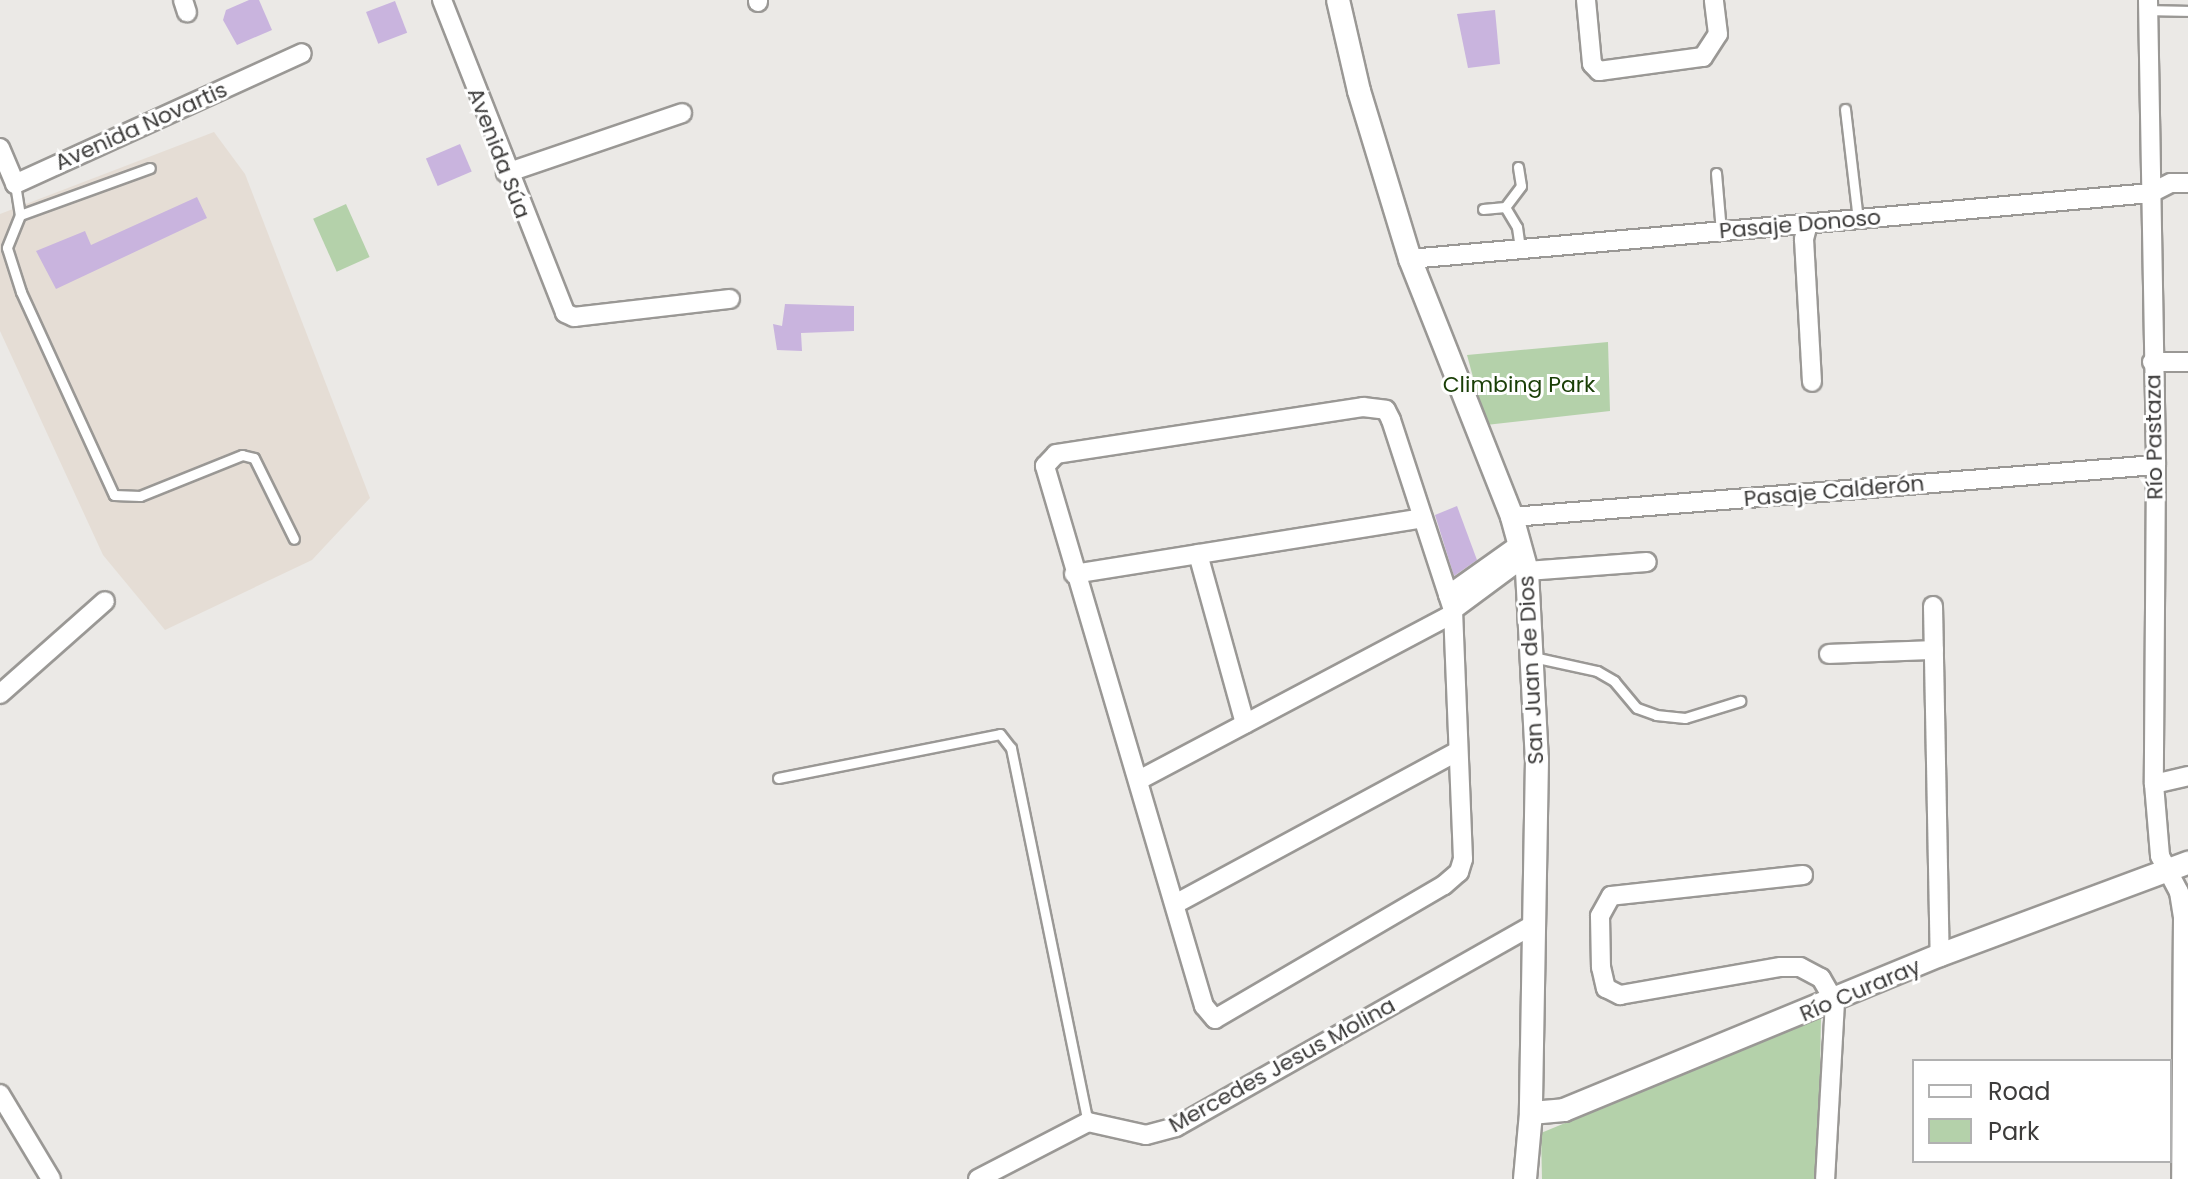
<!DOCTYPE html>
<html>
<head>
<meta charset="utf-8">
<style>
  body { margin:0 }
  #map { position:relative; width:2188px; height:1179px; overflow:hidden; background:#ebe9e6; font-family:Poppins,sans-serif }
  div>[style] { position:absolute }
  [style*='--x'] { left:calc(var(--x)*1px); top:calc(var(--y)*1px); width:calc(var(--w)*1px); rotate:calc(var(--a)*1deg) }
  .built>* { inset:0; background:#e5ddd5 }
  .green>* { inset:0; background:#b4d1aa; transform-origin:0 0 }
  .building>* { inset:0; background:#c9b4de; transform-origin:0 0 }
  .roads { filter:drop-shadow(2px 0 #9a9895) drop-shadow(-2px 0 #9a9895) drop-shadow(0 2px #9a9895) drop-shadow(0 -2px #9a9895) }
  .service>* { height:9px; margin:-4.5px; padding:0 4.5px; transform-origin:4.5px; border-radius:4.5px; background:#fff }
  .minor>* { height:18px; margin:-9px; padding:0 9px; transform-origin:9px; border-radius:9px; background:#fff }
  .tertiary>* { height:22px; margin:-11px; padding:0 11px; transform-origin:11px; border-radius:11px; background:#fff }
  span { translate:-50% -50%; white-space:nowrap; text-align:center; line-height:1.15; -webkit-text-stroke:6px #fff; paint-order:stroke }
  .street-label { font-size:22px; color:#3d3c3b }
  .park-label { font-size:22px; color:#193e06 }
  .legend { position:absolute; left:1912px; top:1059px; width:260px; height:104px; box-sizing:border-box; background:#fff; border:2px solid #b1b1b1; margin:0; padding:10px 14px; list-style:none; font-size:24px; color:#3d3c3b }
  .legend li { display:flex; align-items:center; gap:16px; height:40px }
  .legend b { width:40px; border:2px solid #b1b1b1 }
</style>
</head>
<body>
<div id="map">
  <div class="built">
    <div style="clip-path:polygon(214px 132px,245px 174px,370px 498px,312px 560px,165px 630px,103px 555px,0 331px,0 214px)"></div>
  </div>
  <div class="green">
    <div style="left:346px;top:204px;width:58px;height:36px;rotate:66deg"></div>
    <div style="clip-path:polygon(1608px 342px,1610px 411px,1486px 425px,1467px 355px)"></div>
    <div style="clip-path:polygon(1821px 1017px,1818px 1179px,1542px 1179px,1541px 1133px)"></div>
  </div>
  <div class="building">
    <div style="clip-path:polygon(249px 0,259px 0,272px 30px,237px 45px,223px 20px,226px 10px)"></div>
    <div style="left:395px;top:1px;width:34px;height:31px;rotate:69deg"></div>
    <div style="clip-path:polygon(1495px 10px,1500px 64px,1468px 68px,1457px 14px)"></div>
    <div style="left:460px;top:144px;width:30px;height:37px;rotate:67deg"></div>
    <div style="clip-path:polygon(197px 197px,207px 218px,56px 289px,36px 251px,85px 231px,91px 245px)"></div>
    <div style="clip-path:polygon(785px 304px,854px 306px,854px 331px,801px 333px,802px 351px,777px 350px,773px 324px,782px 326px)"></div>
    <div style="clip-path:polygon(1457px 506px,1477px 560px,1454px 576px,1435px 515px)"></div>
  </div>
  <div class="roads">
    <div class="service">
      <div style="--x:2148;--y:10;--w:40;--a:1.4"></div>
      <div style="--x:1845;--y:109;--w:112;--a:83.3"></div>
      <div style="--x:1518;--y:167;--w:19;--a:81"></div>
      <div style="--x:1521;--y:186;--w:26;--a:127"></div>
      <div style="--x:1505;--y:207;--w:23;--a:59"></div>
      <div style="--x:1517;--y:227;--w:21;--a:82"></div>
      <div style="--x:1716;--y:173;--w:58;--a:85.1"></div>
      <div style="--x:15;--y:184;--w:31;--a:81"></div>
      <div style="--x:20;--y:215;--w:35;--a:112"></div>
      <div style="--x:7;--y:248;--w:46;--a:72.3"></div>
      <div style="--x:21;--y:292;--w:223;--a:65.4"></div>
      <div style="--x:114;--y:495;--w:26;--a:2"></div>
      <div style="--x:140;--y:496;--w:110;--a:-21.9"></div>
      <div style="--x:242;--y:455;--w:12;--a:14"></div>
      <div style="--x:254;--y:458;--w:90;--a:63.7"></div>
      <div style="--x:1483;--y:209;--w:22;--a:-5"></div>
      <div style="--x:20;--y:215;--w:138;--a:-19.9"></div>
      <div style="--x:1533;--y:657;--w:66;--a:12.3"></div>
      <div style="--x:1597;--y:671;--w:20;--a:30"></div>
      <div style="--x:1614;--y:681;--w:35;--a:50"></div>
      <div style="--x:1637;--y:708;--w:20;--a:20"></div>
      <div style="--x:1656;--y:715;--w:29;--a:6"></div>
      <div style="--x:1685;--y:718;--w:58;--a:-17.2"></div>
      <div style="--x:778;--y:778;--w:226;--a:-11.2"></div>
      <div style="--x:1000;--y:734;--w:18;--a:52"></div>
      <div style="--x:1011;--y:748;--w:382;--a:78.4"></div>
    </div>
    <div class="minor">
      <div style="--x:183;--y:0;--w:13;--a:72"></div>
      <div style="--x:442;--y:0;--w:336;--a:68.5"></div>
      <div style="--x:565;--y:313;--w:10;--a:24"></div>
      <div style="--x:574;--y:317;--w:157;--a:-6.6"></div>
      <div style="--x:758;--y:0;--w:2;--a:90"></div>
      <div style="--x:1586;--y:0;--w:64;--a:84.6"></div>
      <div style="--x:1592;--y:64;--w:10;--a:45"></div>
      <div style="--x:1599;--y:71;--w:105;--a:-7.7"></div>
      <div style="--x:1703;--y:57;--w:27;--a:-57"></div>
      <div style="--x:1718;--y:34;--w:34;--a:-97"></div>
      <div style="--x:2148;--y:0;--w:465;--a:89"></div>
      <div style="--x:2156;--y:465;--w:319;--a:90.4"></div>
      <div style="--x:2154;--y:784;--w:72;--a:85.2"></div>
      <div style="--x:2160;--y:856;--w:41;--a:62.2"></div>
      <div style="--x:2179;--y:892;--w:26;--a:81"></div>
      <div style="--x:2183;--y:918;--w:261;--a:90.4"></div>
      <div style="--x:0;--y:148;--w:39;--a:67"></div>
      <div style="--x:15;--y:184;--w:315;--a:-24.5"></div>
      <div style="--x:506;--y:173;--w:186;--a:-18.8"></div>
      <div style="--x:1808;--y:224;--w:16;--a:105"></div>
      <div style="--x:1804;--y:239;--w:143;--a:86.8"></div>
      <div style="--x:1410;--y:259;--w:744;--a:-5.09"></div>
      <div style="--x:2151;--y:193;--w:22;--a:-27"></div>
      <div style="--x:2171;--y:183;--w:17;--a:0"></div>
      <div style="--x:2152;--y:362;--w:36;--a:0"></div>
      <div style="--x:1363;--y:407;--w:23;--a:7"></div>
      <div style="--x:1386;--y:410;--w:11;--a:63"></div>
      <div style="--x:1391;--y:420;--w:200;--a:71.9"></div>
      <div style="--x:1453;--y:610;--w:249;--a:87.7"></div>
      <div style="--x:1463;--y:859;--w:14;--a:107"></div>
      <div style="--x:1459;--y:872;--w:20;--a:139"></div>
      <div style="--x:1444;--y:885;--w:265;--a:149.7"></div>
      <div style="--x:1215;--y:1019;--w:17;--a:-130"></div>
      <div style="--x:1204;--y:1006;--w:563;--a:-106.41"></div>
      <div style="--x:1045;--y:466;--w:16;--a:-47"></div>
      <div style="--x:1056;--y:454;--w:311;--a:-8.7"></div>
      <div style="--x:1512;--y:517;--w:646;--a:-4.62"></div>
      <div style="--x:1198;--y:554;--w:176;--a:74.5"></div>
      <div style="--x:1527;--y:571;--w:120;--a:-4.3"></div>
      <div style="--x:1074;--y:574;--w:353;--a:-9.1"></div>
      <div style="--x:1448;--y:595;--w:88;--a:-35.3"></div>
      <div style="--x:1933;--y:606;--w:349;--a:88.9"></div>
      <div style="--x:1453;--y:610;--w:86;--a:-36.5"></div>
      <div style="--x:1829;--y:654;--w:105;--a:-2.2"></div>
      <div style="--x:0;--y:694;--w:140;--a:-41.5"></div>
      <div style="--x:1139;--y:780;--w:355;--a:-27.9"></div>
      <div style="--x:2154;--y:784;--w:35;--a:-13"></div>
      <div style="--x:1803;--y:875;--w:193;--a:173.8"></div>
      <div style="--x:1611;--y:896;--w:23;--a:119"></div>
      <div style="--x:1600;--y:916;--w:51;--a:88.9"></div>
      <div style="--x:1601;--y:967;--w:22;--a:77"></div>
      <div style="--x:1606;--y:988;--w:16;--a:27"></div>
      <div style="--x:1620;--y:995;--w:163;--a:-9.9"></div>
      <div style="--x:1781;--y:967;--w:19;--a:0"></div>
      <div style="--x:1800;--y:967;--w:24;--a:28"></div>
      <div style="--x:1821;--y:978;--w:28;--a:60"></div>
      <div style="--x:1835;--y:1002;--w:177;--a:93.2"></div>
      <div style="--x:1177;--y:903;--w:317;--a:-28.4"></div>
      <div style="--x:0;--y:1094;--w:99;--a:59"></div>
      <div style="--x:978;--y:1179;--w:124;--a:-27.4"></div>
      <div style="--x:1088;--y:1122;--w:59;--a:12.6"></div>
      <div style="--x:1146;--y:1135;--w:31;--a:-15"></div>
      <div style="--x:1176;--y:1127;--w:412;--a:-29.5"></div>
    </div>
    <div class="tertiary">
      <div style="--x:1338;--y:0;--w:93;--a:77"></div>
      <div style="--x:1359;--y:91;--w:176;--a:73.1"></div>
      <div style="--x:1410;--y:259;--w:277;--a:68.4"></div>
      <div style="--x:1512;--y:517;--w:56;--a:74.5"></div>
      <div style="--x:1527;--y:571;--w:188;--a:87"></div>
      <div style="--x:1537;--y:759;--w:354;--a:91"></div>
      <div style="--x:1531;--y:1113;--w:66;--a:95.2"></div>
      <div style="--x:1531;--y:1113;--w:33;--a:-5"></div>
      <div style="--x:1564;--y:1110;--w:407;--a:-22.4"></div>
      <div style="--x:1940;--y:955;--w:265;--a:-20.4"></div>
    </div>
  </div>
  <div class="street-label">
    <span style="left:141px;top:126px;rotate:-24deg">Avenida Novartis</span>
    <span style="left:499px;top:153px;rotate:69deg">Avenida Súa</span>
    <span style="left:1800px;top:224px;rotate:-5deg">Pasaje Donoso</span>
    <span style="left:2154px;top:437px;rotate:-91deg">Río Pastaza</span>
    <span style="left:1834px;top:491px;rotate:-5deg">Pasaje Calderón</span>
    <span style="left:1531px;top:670px;rotate:-93deg">San Juan de Dios</span>
    <span style="left:1860px;top:990px;rotate:-23deg">Río Curaray</span>
    <span style="left:1282px;top:1065px;rotate:-29deg">Mercedes Jesus Molina</span>
  </div>
  <div class="park-label">
    <span style="left:1519px;top:385px">Climbing Park</span>
  </div>
  <ul class="legend">
  <li><b style="height:10px;background:#fff"></b>Road</li>
  <li><b style="height:22px;background:#b4d1aa"></b>Park</li>
  </ul>
</div>
</body>
</html>
